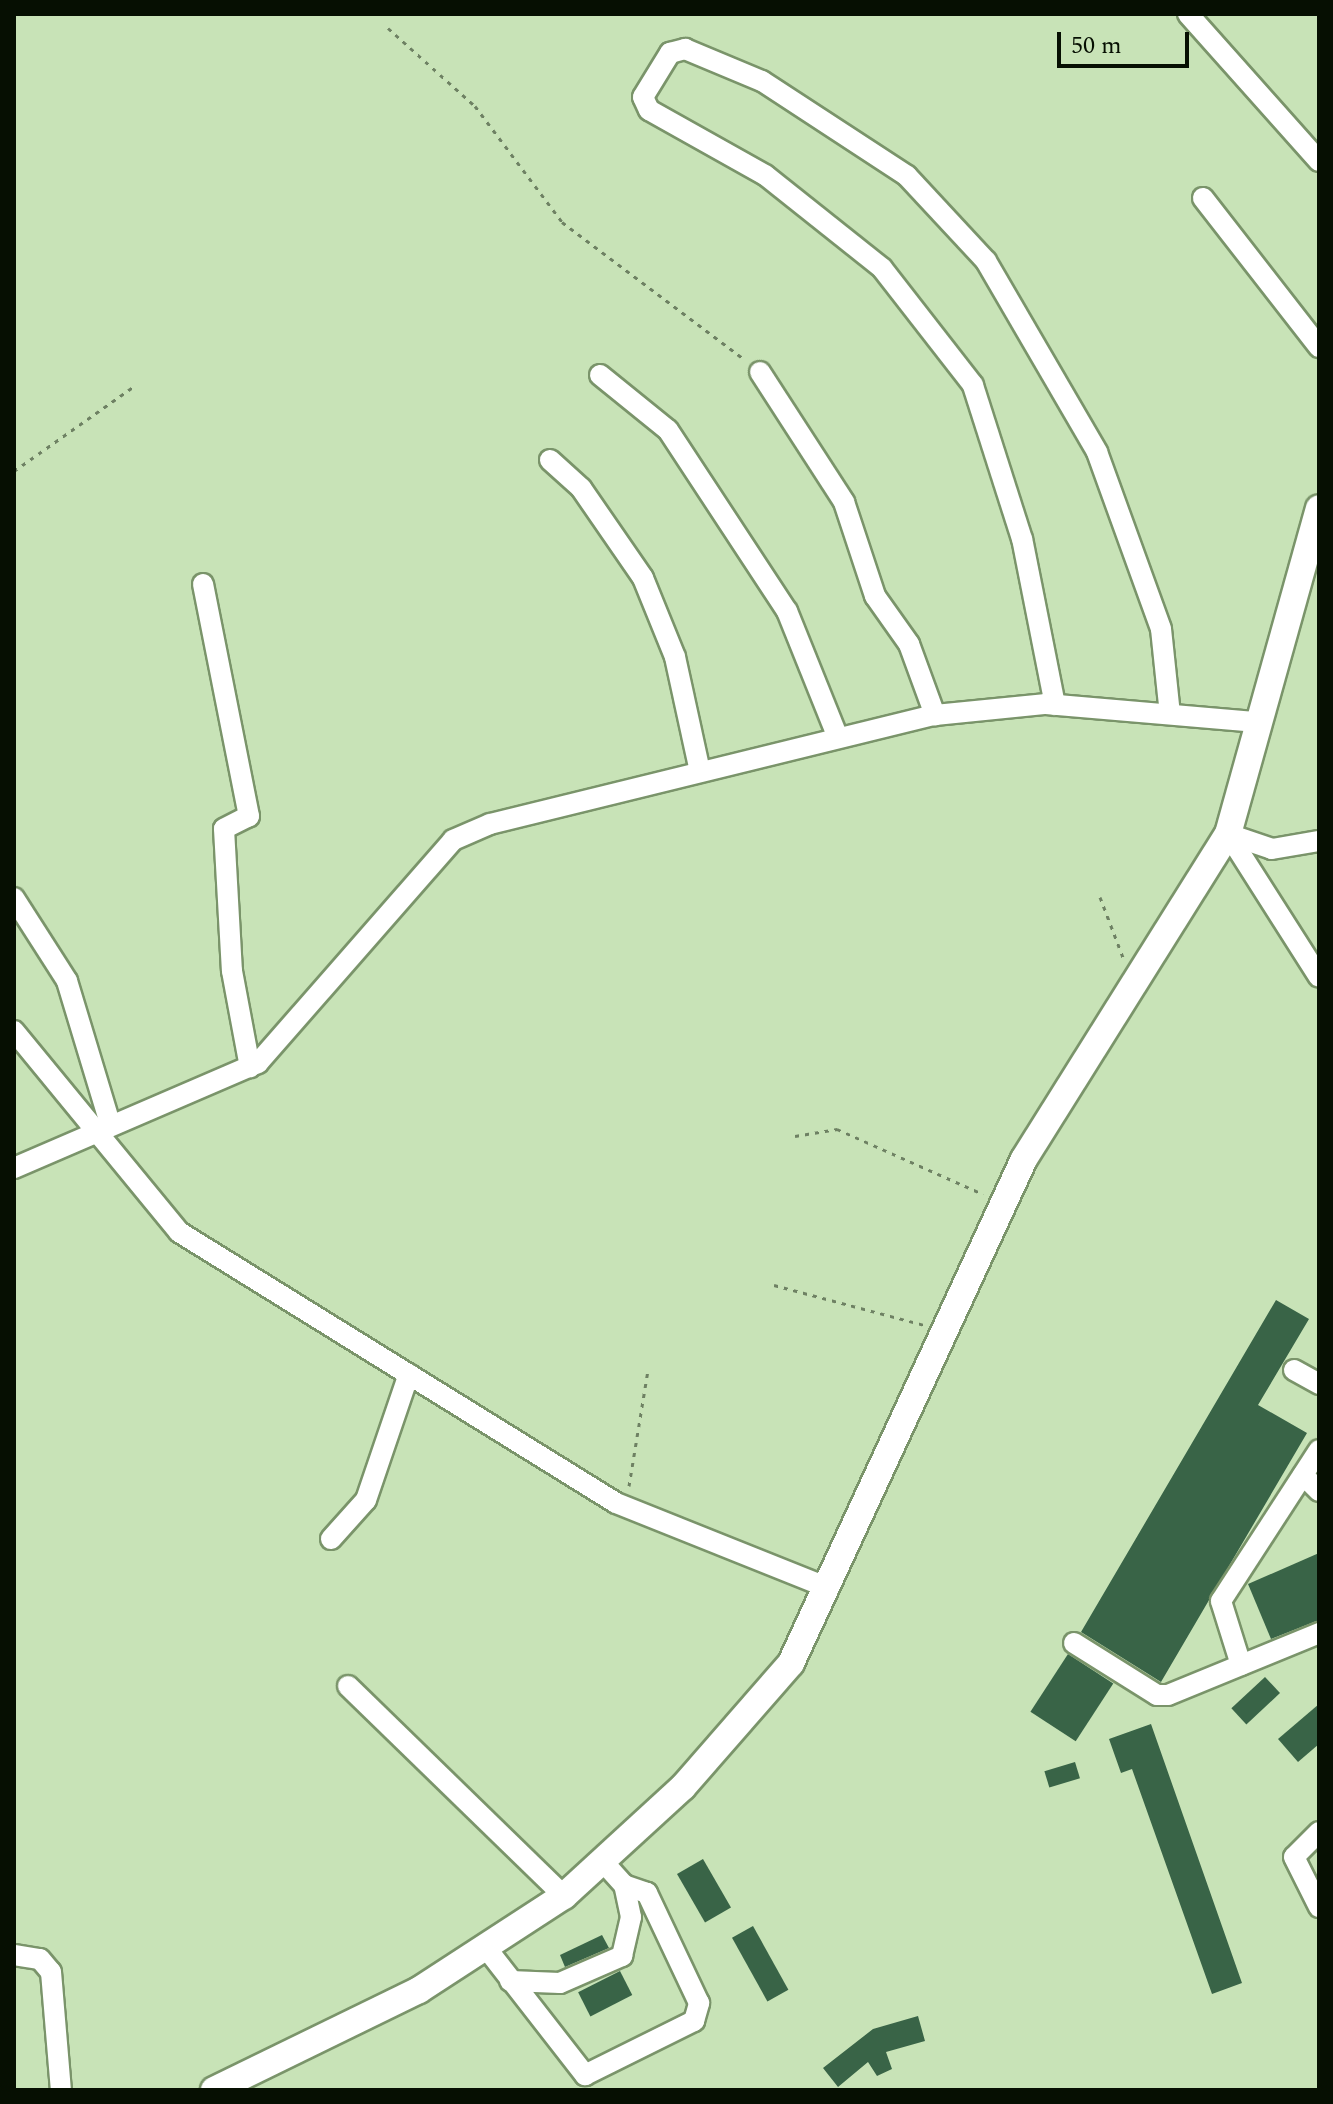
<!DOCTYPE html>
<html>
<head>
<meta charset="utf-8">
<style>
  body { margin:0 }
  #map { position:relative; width:1333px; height:2104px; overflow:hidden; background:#c8e3b7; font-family:Spectral,serif }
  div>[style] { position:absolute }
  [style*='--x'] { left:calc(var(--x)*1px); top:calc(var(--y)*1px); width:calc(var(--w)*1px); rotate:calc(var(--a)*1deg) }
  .building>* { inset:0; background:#396447; transform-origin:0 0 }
  .path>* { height:3px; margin-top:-1.5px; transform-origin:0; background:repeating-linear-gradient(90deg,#6e8163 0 4px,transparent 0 10px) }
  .roads { filter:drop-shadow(2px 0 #7a946a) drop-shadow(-2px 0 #7a946a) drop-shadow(0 2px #7a946a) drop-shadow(0 -2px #7a946a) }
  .minor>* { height:20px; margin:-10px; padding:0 10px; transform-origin:10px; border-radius:10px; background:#fff }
  .major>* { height:26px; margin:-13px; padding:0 13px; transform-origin:13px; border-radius:13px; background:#fff }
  span { translate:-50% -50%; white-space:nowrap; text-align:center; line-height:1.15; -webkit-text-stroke:8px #c8e3b7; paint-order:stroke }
  .frame { position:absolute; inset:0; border:16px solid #060f02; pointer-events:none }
  .scale { position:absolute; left:1057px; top:32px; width:132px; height:36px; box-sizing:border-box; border:4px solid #060f02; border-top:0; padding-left:10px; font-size:24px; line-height:28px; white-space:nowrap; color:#060f02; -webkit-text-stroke:6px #c8e3b7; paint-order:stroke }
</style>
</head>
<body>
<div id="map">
  <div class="building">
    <div style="clip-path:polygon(1276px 1300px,1309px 1319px,1258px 1405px,1307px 1433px,1161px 1682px,1081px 1632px)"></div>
    <div style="clip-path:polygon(1319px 1553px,1319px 1620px,1271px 1639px,1248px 1584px)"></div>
    <div style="left:1068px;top:1654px;width:54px;height:69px;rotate:33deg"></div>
    <div style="left:1265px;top:1677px;width:22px;height:46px;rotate:47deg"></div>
    <div style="clip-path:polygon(1319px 1704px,1319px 1744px,1298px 1762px,1278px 1739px)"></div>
    <div style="clip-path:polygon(1151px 1724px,1242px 1983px,1212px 1994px,1132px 1769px,1121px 1773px,1109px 1739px)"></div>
    <div style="left:1075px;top:1762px;width:17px;height:32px;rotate:73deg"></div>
    <div style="left:703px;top:1859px;width:56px;height:30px;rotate:60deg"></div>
    <div style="left:753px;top:1926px;width:73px;height:24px;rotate:61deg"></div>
    <div style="clip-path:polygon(602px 1935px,609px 1948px,565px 1967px,560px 1955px)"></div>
    <div style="left:620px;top:1971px;width:27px;height:47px;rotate:63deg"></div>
    <div style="clip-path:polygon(918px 2016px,925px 2041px,886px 2052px,892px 2069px,877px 2076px,868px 2062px,838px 2087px,823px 2068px,873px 2029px)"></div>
  </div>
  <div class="path">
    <div style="--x:388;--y:28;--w:117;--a:41.9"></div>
    <div style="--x:475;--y:106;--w:145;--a:53.1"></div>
    <div style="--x:562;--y:222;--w:229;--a:37"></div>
    <div style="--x:14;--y:471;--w:146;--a:-35.2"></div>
    <div style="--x:1100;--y:897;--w:67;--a:69.1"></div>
    <div style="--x:795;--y:1136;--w:43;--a:-9.5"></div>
    <div style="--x:837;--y:1129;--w:160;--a:24"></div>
    <div style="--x:774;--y:1285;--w:155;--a:14.9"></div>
    <div style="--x:629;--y:1486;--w:118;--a:-80.7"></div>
  </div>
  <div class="roads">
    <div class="minor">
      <div style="--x:1188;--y:14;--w:197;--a:48.3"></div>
      <div style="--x:1203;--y:198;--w:189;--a:52.1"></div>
      <div style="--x:760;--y:372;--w:155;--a:57.1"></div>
      <div style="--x:844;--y:502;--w:99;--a:71.7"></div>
      <div style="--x:875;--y:596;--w:59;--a:54.7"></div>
      <div style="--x:909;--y:644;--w:76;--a:69.9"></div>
      <div style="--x:600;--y:375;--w:87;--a:39"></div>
      <div style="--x:668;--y:430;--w:217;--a:56.7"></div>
      <div style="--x:787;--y:611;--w:131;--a:68.1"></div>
      <div style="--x:550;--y:460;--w:42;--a:42.1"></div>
      <div style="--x:581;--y:488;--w:109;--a:55.4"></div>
      <div style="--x:643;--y:578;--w:85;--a:67.9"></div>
      <div style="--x:675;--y:657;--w:113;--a:77.7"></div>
      <div style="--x:203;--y:584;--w:237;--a:78.8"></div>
      <div style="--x:249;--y:816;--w:28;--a:153"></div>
      <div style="--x:224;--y:829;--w:142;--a:86.8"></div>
      <div style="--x:232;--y:971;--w:98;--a:79.4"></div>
      <div style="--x:1055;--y:705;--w:169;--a:-101.2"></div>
      <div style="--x:1022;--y:539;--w:162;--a:-107.7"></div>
      <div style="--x:973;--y:385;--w:148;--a:-127.9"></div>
      <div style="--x:882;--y:268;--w:149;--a:-141.5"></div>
      <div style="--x:765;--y:175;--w:133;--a:-150.7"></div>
      <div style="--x:649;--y:110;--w:14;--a:-115"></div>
      <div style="--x:643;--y:97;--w:52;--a:-58.5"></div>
      <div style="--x:670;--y:53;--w:16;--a:-15"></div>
      <div style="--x:685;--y:49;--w:83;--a:22.6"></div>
      <div style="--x:762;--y:81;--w:173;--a:33.2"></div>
      <div style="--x:907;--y:176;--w:116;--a:47.1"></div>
      <div style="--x:986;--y:261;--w:221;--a:59.8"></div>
      <div style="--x:1097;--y:452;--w:188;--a:70.1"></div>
      <div style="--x:1161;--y:629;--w:85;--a:84"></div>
      <div style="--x:1228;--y:834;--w:169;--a:57.5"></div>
      <div style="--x:1228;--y:834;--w:46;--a:18.8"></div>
      <div style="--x:1272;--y:849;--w:48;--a:-9.7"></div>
      <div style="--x:14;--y:898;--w:98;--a:57.4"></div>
      <div style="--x:67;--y:981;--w:148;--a:73.2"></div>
      <div style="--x:14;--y:1031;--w:260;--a:50.6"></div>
      <div style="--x:179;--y:1232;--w:514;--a:31.8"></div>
      <div style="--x:616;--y:1503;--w:229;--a:21.8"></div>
      <div style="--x:14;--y:1168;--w:266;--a:-23.3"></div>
      <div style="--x:258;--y:1063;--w:296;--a:-48.8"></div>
      <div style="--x:453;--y:840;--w:40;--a:-23.4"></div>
      <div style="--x:490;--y:824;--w:458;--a:-13.8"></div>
      <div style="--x:935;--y:715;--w:112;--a:-5.7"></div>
      <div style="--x:1046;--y:704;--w:212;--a:4.9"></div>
      <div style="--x:1294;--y:1370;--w:29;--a:29"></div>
      <div style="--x:1303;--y:1475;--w:23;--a:45"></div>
      <div style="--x:331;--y:1539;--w:52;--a:-48.1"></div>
      <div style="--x:366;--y:1500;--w:133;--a:-71.2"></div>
      <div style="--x:1074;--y:1643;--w:98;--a:32.1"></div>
      <div style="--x:1157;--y:1695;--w:11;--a:0"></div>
      <div style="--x:1168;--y:1695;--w:163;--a:-22.3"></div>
      <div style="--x:1241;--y:1665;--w:67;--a:-107.4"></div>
      <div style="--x:1221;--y:1601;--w:180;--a:-57"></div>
      <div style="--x:348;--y:1686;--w:301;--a:44.2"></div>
      <div style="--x:1319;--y:1832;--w:35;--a:135"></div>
      <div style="--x:1294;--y:1857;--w:56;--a:63.4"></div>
      <div style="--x:487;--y:1949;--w:160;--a:52.1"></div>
      <div style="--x:585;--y:2075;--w:122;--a:-26.4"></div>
      <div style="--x:694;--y:2021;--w:19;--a:-74"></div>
      <div style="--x:699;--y:2003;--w:122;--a:-115.3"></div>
      <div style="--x:647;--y:1893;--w:24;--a:-161"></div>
      <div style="--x:624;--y:1885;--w:31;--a:-132"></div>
      <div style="--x:14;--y:1955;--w:26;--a:9"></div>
      <div style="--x:40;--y:1959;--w:17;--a:50"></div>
      <div style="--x:51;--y:1972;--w:118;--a:85.2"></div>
      <div style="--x:510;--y:1981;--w:50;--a:2.3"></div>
      <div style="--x:560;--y:1983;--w:68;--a:-23.5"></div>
      <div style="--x:622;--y:1956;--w:40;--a:-77"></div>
      <div style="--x:631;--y:1917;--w:33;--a:-102"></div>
    </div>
    <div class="major">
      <div style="--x:214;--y:2090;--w:228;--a:-26"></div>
      <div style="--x:419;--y:1990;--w:173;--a:-33"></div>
      <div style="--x:564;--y:1896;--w:161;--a:-42.5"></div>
      <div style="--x:683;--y:1787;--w:164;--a:-48.9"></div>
      <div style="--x:791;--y:1663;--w:555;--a:-65.19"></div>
      <div style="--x:1024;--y:1159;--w:384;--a:-57.9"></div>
      <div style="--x:1228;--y:834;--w:338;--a:-74.4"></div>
    </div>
  </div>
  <div class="frame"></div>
  <div class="scale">50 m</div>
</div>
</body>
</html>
